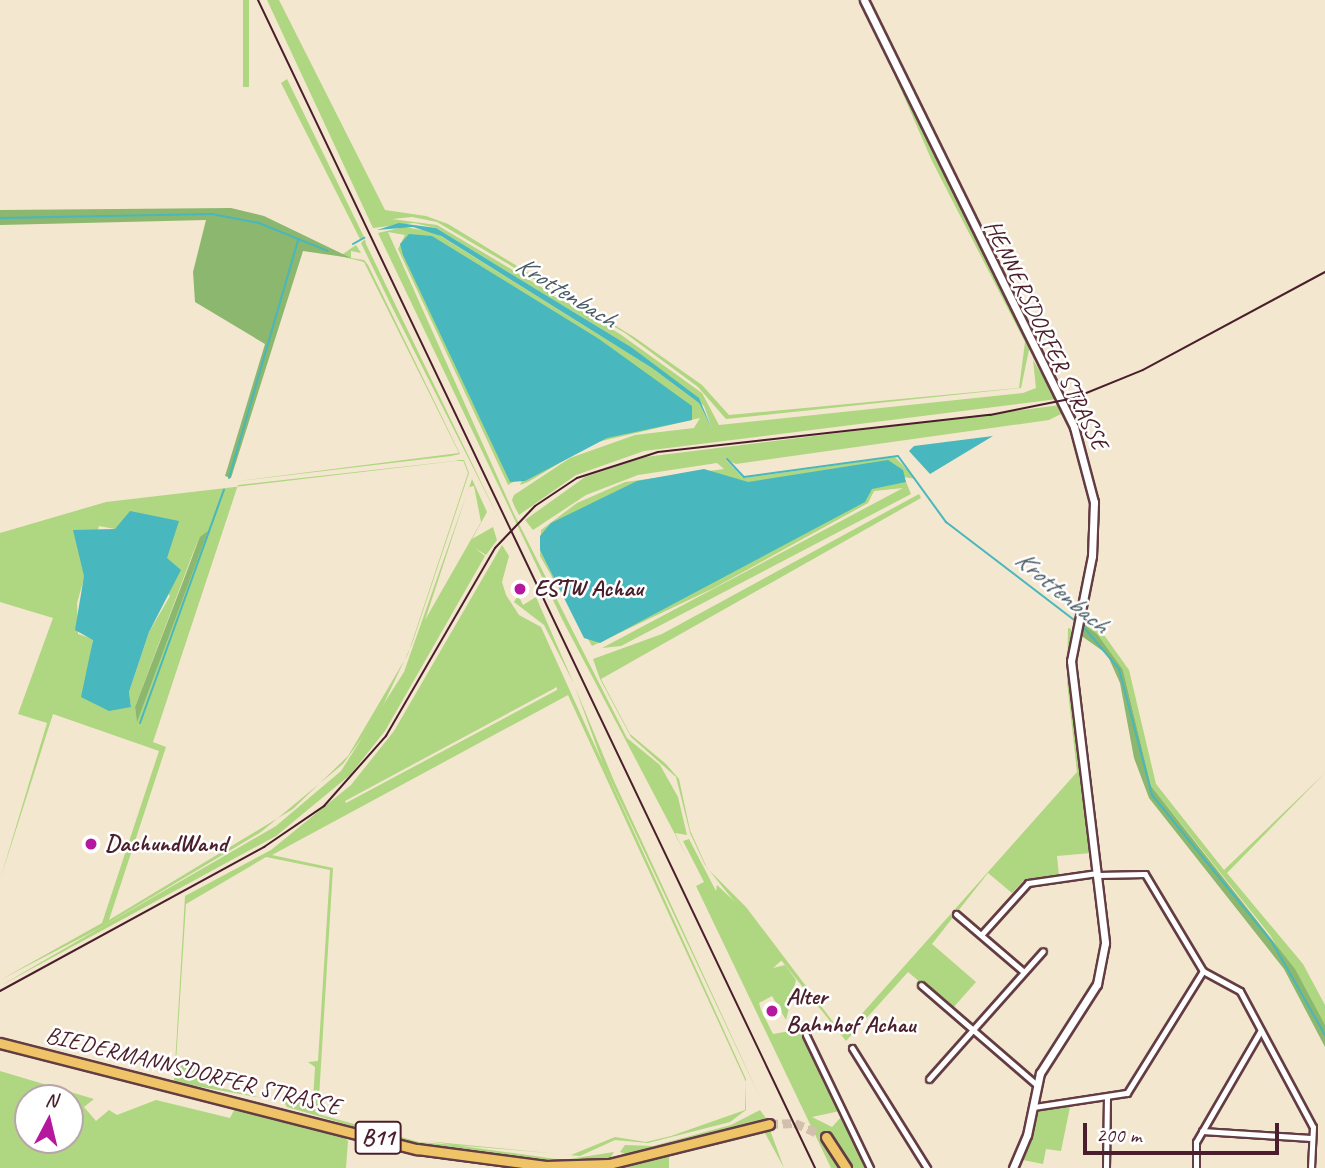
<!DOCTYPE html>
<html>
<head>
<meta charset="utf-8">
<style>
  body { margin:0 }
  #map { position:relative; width:1325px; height:1168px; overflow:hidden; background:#f4e7cf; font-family:Caveat,sans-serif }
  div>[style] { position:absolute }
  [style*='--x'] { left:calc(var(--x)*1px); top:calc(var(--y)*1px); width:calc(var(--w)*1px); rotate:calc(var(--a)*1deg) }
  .green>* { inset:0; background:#afd680; transform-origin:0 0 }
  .forest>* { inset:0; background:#8bb76e }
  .water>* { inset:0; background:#48b7be }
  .stream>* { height:2px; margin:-1px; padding:0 1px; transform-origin:1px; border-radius:1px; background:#48b7be }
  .primary-tunnel>* { height:9px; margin-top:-4.5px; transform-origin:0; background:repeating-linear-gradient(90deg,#d2bfae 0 9px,transparent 0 13.5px) }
  .roads { filter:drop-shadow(2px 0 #643d44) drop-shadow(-2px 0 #643d44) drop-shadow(0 2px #643d44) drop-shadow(0 -2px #643d44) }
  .minor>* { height:5px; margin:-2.5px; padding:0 2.5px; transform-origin:2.5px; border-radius:2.5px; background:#fff }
  .tertiary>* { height:7px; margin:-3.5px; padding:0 3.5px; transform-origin:3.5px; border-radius:3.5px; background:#fff }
  .primary>* { height:9px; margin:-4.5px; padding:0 4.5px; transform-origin:4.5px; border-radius:4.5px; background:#efc469 }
  .rail>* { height:2px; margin:-1px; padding:0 1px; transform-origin:1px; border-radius:1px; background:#4a1f2b }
  .dots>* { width:19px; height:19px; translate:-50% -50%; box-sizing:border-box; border:4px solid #fff; border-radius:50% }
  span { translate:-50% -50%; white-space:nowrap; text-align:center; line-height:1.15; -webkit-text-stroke:5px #fff; paint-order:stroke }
  .shield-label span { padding:2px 5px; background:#fff; border:2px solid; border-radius:5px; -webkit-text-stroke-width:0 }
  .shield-label { font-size:23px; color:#4a1f2b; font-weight:700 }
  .street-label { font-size:24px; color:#4a1f2b }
  .poi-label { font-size:24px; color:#4a1f2b; font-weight:700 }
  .left { translate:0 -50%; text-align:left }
  .water-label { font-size:26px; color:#495c66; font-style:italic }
  .north { position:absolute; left:14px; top:1084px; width:70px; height:70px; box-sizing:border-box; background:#fff; border:2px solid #b7a5aa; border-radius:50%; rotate:7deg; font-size:19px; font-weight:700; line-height:28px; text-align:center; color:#4a1f2b }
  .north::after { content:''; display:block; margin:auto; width:24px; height:32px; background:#b5179e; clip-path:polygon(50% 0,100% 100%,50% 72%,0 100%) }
  .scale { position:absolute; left:1083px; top:1123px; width:196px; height:32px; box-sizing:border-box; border:4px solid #4a1f2b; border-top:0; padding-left:9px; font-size:21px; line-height:24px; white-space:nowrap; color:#4a1f2b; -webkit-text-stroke:5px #fff; paint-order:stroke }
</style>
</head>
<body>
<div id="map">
  <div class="green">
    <div style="left:243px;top:0;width:6px;height:87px"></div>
    <div style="clip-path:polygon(267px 0,279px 0,385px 210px,426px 216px,448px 224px,634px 337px,702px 385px,729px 415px,1019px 388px,1025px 342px,932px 161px,862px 0,1030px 345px,1021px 388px,726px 419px,698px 387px,625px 333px,437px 222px,412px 217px,392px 219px,437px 225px,620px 334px,702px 393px,719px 425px,1023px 393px,1036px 388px,1033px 360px,1057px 399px,644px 451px,576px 475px,519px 515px,514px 505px,518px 516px,512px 500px,514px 495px,570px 458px,635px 435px,694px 428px,700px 418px,593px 443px,528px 482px,520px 485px,524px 476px,508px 485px,398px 249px,405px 235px,388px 232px,514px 514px,595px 675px,627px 738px,660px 765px,678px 797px,687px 835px,675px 833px,688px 859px,563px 621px,378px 233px,404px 227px,434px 232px,652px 368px,699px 403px,712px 429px,704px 406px,631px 347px,436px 228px,414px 223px,373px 228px)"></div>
    <div style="clip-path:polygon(287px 79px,364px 237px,360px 239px,281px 83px)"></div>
    <div style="clip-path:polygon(365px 239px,366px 244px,498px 517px,393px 309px,361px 243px)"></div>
    <div style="clip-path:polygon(356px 245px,361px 253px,351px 251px,351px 258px,364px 260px,368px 265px,460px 454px,451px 456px,230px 482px,459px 453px,364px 262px,340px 256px)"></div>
    <div style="clip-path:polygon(1061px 405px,1061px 414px,1049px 420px,736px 464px,725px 459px,743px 478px,895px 457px,916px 479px,904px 477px,911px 494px,621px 646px,602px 648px,903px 488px,874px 491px,868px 503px,714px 588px,592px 646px,540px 556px,541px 530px,577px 503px,625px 482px,724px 469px,717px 463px,638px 475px,586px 495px,533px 530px,525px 520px,585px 477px,645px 457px)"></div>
    <div style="clip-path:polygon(evenodd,464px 460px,469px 473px,412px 644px,378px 716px,343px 764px,261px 832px,100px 928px,0 980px,102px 923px,159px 751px,53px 714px,0 880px,47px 723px,18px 714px,53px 618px,0 602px,0 533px,106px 502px,464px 460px,463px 460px,468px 473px,408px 654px,348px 756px,293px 809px,109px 920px,166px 747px,153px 742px,238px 485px,463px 460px,464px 460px,99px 526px,115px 529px,170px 596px,149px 632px,129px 692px,131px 707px,90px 657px,93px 639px,78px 634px,77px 603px,99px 526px,464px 460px,199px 537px,137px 720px,135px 707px,199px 537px)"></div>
    <div style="clip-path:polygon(evenodd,472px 479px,487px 512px,472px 539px,493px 527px,497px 540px,486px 555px,475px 548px,485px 556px,385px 731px,350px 775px,276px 836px,0 986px,276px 826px,341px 771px,404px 672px,472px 479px,474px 486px,481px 522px,425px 620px,469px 487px,474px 486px)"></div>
    <div style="clip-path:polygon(919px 494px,921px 498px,601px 679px,630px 734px,666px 764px,679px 779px,690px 830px,707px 868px,746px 907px,843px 1035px,1077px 772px,1067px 682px,1068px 628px,1071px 629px,1069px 684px,1091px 853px,1057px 856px,1059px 876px,1023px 881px,1012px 893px,988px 873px,932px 944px,976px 982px,952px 1009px,908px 972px,846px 1041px,705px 865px,690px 833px,676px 777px,631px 737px,600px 679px,593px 659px,662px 634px)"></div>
    <div style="clip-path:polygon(evenodd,502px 545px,509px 556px,502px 582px,506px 595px,519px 615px,541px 627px,746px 1079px,746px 1110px,730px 1122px,648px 1143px,615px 1140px,580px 1156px,426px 1141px,563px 1160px,614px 1152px,609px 1160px,553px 1163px,424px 1147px,287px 1107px,282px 1099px,313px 1102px,315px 1067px,308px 1062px,318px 1061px,330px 870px,266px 857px,186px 904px,176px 1062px,201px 1066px,201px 1083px,262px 1098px,174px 1082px,185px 896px,271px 850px,351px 785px,394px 731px,502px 545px,557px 687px,557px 690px,346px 803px,345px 801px,557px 687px,502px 545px,568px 695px,746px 1082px,745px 1110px,671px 1136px,646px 1142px,615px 1137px,571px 1155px,419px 1142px,318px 1114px,333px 868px,272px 855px,568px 695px)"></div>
    <div style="clip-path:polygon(518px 595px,523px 605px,536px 597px,574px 684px,544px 625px,514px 602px)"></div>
    <div style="clip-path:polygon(1084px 607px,1129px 670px,1156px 784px,1224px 870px,1325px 773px,1227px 873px,1303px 964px,1325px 1005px,1325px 1025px,1270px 935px,1151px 786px,1123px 670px,1078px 620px)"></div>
    <div style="clip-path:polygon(575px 687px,614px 781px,763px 1104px,603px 764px)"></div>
    <div style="clip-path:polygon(689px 839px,716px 891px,717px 885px,737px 904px,782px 960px,773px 968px,785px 965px,796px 980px,786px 1020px,772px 996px,759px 1003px,761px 1010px,773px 1034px,801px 1029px,840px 1111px,812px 1117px,832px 1127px,842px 1116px,865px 1168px,852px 1168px,830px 1135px,824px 1143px,840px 1168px,831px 1168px,696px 886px,704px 882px,683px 841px)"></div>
    <div style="clip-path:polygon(evenodd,0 1071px,94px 1099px,84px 1107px,96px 1121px,109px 1110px,117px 1115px,156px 1100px,230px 1118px,234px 1110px,342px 1135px,348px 1141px,346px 1168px,0 1168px,0 1071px,28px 1098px,70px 1098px,70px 1140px,28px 1140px,28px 1098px)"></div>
    <div style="clip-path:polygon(1070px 1107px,1061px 1151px,1046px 1149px,1043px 1164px,1023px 1160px,1039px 1111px)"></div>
    <div style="clip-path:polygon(760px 1110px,768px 1121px,631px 1156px,620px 1152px,625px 1145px,653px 1146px,731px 1125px)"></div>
    <div style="clip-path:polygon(770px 1130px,784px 1168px,765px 1133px,669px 1156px,669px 1168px,625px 1168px,630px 1163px)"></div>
  </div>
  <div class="forest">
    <div style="clip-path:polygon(231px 208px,264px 216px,351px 258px,303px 251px,231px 478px,225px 476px,265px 344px,195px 302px,193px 272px,206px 220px,0 225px,0 210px)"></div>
    <div style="clip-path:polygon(208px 531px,137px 722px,135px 707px,200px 537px)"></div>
    <div style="clip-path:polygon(1078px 620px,1097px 634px,1123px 670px,1151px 786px,1295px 969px,1325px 1025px,1325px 1047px,1284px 969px,1149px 798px,1134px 758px,1120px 683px,1107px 654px,1076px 632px)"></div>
  </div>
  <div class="water">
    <div style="clip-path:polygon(399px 223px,436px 228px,631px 347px,699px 398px,712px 429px,699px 403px,652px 368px,441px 236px,413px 227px,377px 230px)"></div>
    <div style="clip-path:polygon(409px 234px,432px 236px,599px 339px,692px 406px,692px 420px,607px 438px,525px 481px,510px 482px,403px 255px,400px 244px)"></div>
    <div style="clip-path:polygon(993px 436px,930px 474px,909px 451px,914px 446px)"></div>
    <div style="clip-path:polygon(888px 460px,903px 470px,906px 482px,872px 489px,865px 502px,600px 643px,584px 638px,540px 550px,540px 536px,551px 523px,637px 481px,704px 469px,748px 482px)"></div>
    <div style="clip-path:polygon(130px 511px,179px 521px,167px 558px,181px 570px,149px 632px,129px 692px,131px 707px,109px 711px,81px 697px,93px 640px,75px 630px,84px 576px,73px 530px,115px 529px)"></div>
  </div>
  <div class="stream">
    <div style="--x:0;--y:218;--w:212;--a:-1.1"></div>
    <div style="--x:212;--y:214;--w:48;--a:10.8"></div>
    <div style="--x:259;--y:223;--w:74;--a:22.1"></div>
    <div style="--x:353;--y:244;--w:13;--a:-29"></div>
    <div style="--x:727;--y:459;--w:25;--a:47"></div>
    <div style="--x:744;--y:477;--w:155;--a:-7.8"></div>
    <div style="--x:898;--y:456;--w:82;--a:54"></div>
    <div style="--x:946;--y:522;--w:165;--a:37.4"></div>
    <div style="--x:229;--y:478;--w:248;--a:-73.8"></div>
    <div style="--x:1082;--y:625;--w:57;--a:49.9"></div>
    <div style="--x:1119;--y:669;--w:130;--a:75.3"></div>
    <div style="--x:1152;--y:795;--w:190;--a:50.8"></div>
    <div style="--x:1272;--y:942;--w:107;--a:60.3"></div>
    <div style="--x:140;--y:723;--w:248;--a:-70.2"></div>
  </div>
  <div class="primary-tunnel">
    <div style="--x:769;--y:1124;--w:26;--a:-2"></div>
    <div style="--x:795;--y:1123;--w:34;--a:24"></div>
  </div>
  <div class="roads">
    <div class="minor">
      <div style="--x:956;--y:914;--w:89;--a:40.5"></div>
      <div style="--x:981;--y:935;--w:70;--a:-47.9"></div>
      <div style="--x:1028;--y:883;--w:70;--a:-8.2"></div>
      <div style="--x:1203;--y:971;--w:42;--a:28.4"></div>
      <div style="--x:1240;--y:991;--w:154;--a:61.8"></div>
      <div style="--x:1313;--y:1127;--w:41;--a:92.8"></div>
      <div style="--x:921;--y:985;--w:153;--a:40.8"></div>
      <div style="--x:806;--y:1035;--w:148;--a:64.3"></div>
      <div style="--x:852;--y:1048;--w:142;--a:58"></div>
      <div style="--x:929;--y:1079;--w:171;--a:-48.3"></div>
      <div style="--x:1034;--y:1107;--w:94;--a:-8.6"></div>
      <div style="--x:1127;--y:1093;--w:144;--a:-58.1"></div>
      <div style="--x:1203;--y:971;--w:113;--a:-120.9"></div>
      <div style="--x:1145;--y:874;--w:47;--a:178.8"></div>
      <div style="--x:1202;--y:1131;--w:109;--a:3.7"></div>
      <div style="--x:1106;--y:1168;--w:71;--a:-89.2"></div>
      <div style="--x:1196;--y:1168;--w:26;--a:-90"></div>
      <div style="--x:1196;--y:1142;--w:129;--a:-59.9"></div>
    </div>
    <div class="tertiary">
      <div style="--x:864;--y:0;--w:476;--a:63.8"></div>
      <div style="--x:1074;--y:427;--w:78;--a:75.1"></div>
      <div style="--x:1094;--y:502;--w:54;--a:92.1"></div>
      <div style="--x:1092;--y:556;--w:107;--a:101.3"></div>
      <div style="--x:1071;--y:661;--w:284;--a:83.1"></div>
      <div style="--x:1105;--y:943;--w:42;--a:101"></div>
      <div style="--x:1097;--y:984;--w:106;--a:122.6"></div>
      <div style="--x:1040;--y:1073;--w:63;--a:101.8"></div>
      <div style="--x:1027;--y:1135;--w:36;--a:113"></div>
    </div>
    <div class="primary">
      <div style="--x:0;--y:1043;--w:430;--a:14.3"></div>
      <div style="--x:417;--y:1149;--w:130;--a:7.5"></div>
      <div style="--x:546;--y:1166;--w:63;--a:-1.8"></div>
      <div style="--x:609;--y:1164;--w:165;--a:-14"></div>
      <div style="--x:826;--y:1137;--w:37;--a:57"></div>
    </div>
  </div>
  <div class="rail">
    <div style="--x:258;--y:0;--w:1294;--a:64.5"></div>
    <div style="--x:0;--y:991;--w:301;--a:-28.6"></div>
    <div style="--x:264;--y:847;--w:73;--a:-34.3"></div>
    <div style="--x:324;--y:806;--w:94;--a:-48.5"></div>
    <div style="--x:386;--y:736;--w:217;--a:-59.9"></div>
    <div style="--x:495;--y:548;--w:58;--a:-46.4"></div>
    <div style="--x:535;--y:506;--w:50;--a:-33.7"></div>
    <div style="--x:577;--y:478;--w:85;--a:-17.8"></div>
    <div style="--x:658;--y:452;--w:334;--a:-6.4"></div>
    <div style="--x:990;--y:415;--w:86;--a:-11.4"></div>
    <div style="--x:1074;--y:398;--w:74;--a:-22.1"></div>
    <div style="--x:1143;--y:370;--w:207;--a:-28.3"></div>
  </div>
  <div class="dots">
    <div style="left:520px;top:589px;background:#b5179e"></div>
    <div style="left:91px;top:844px;background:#b5179e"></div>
    <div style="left:772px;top:1011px;background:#b5179e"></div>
  </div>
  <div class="shield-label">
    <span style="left:378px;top:1138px">B11</span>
  </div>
  <div class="street-label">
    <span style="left:1046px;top:335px;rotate:64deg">HENNERSDORFER STRASSE</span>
    <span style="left:193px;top:1071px;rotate:14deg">BIEDERMANNSDORFER STRASSE</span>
  </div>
  <div class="poi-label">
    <span class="left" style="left:534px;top:589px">ESTW Achau</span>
    <span class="left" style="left:105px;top:844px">DachundWand</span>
    <span class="left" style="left:786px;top:1011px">Alter<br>Bahnhof Achau</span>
  </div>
  <div class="water-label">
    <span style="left:566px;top:292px;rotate:32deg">Krottenbach</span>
    <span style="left:1062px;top:592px;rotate:40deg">Krottenbach</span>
  </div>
  <div class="north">N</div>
  <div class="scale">200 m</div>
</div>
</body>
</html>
